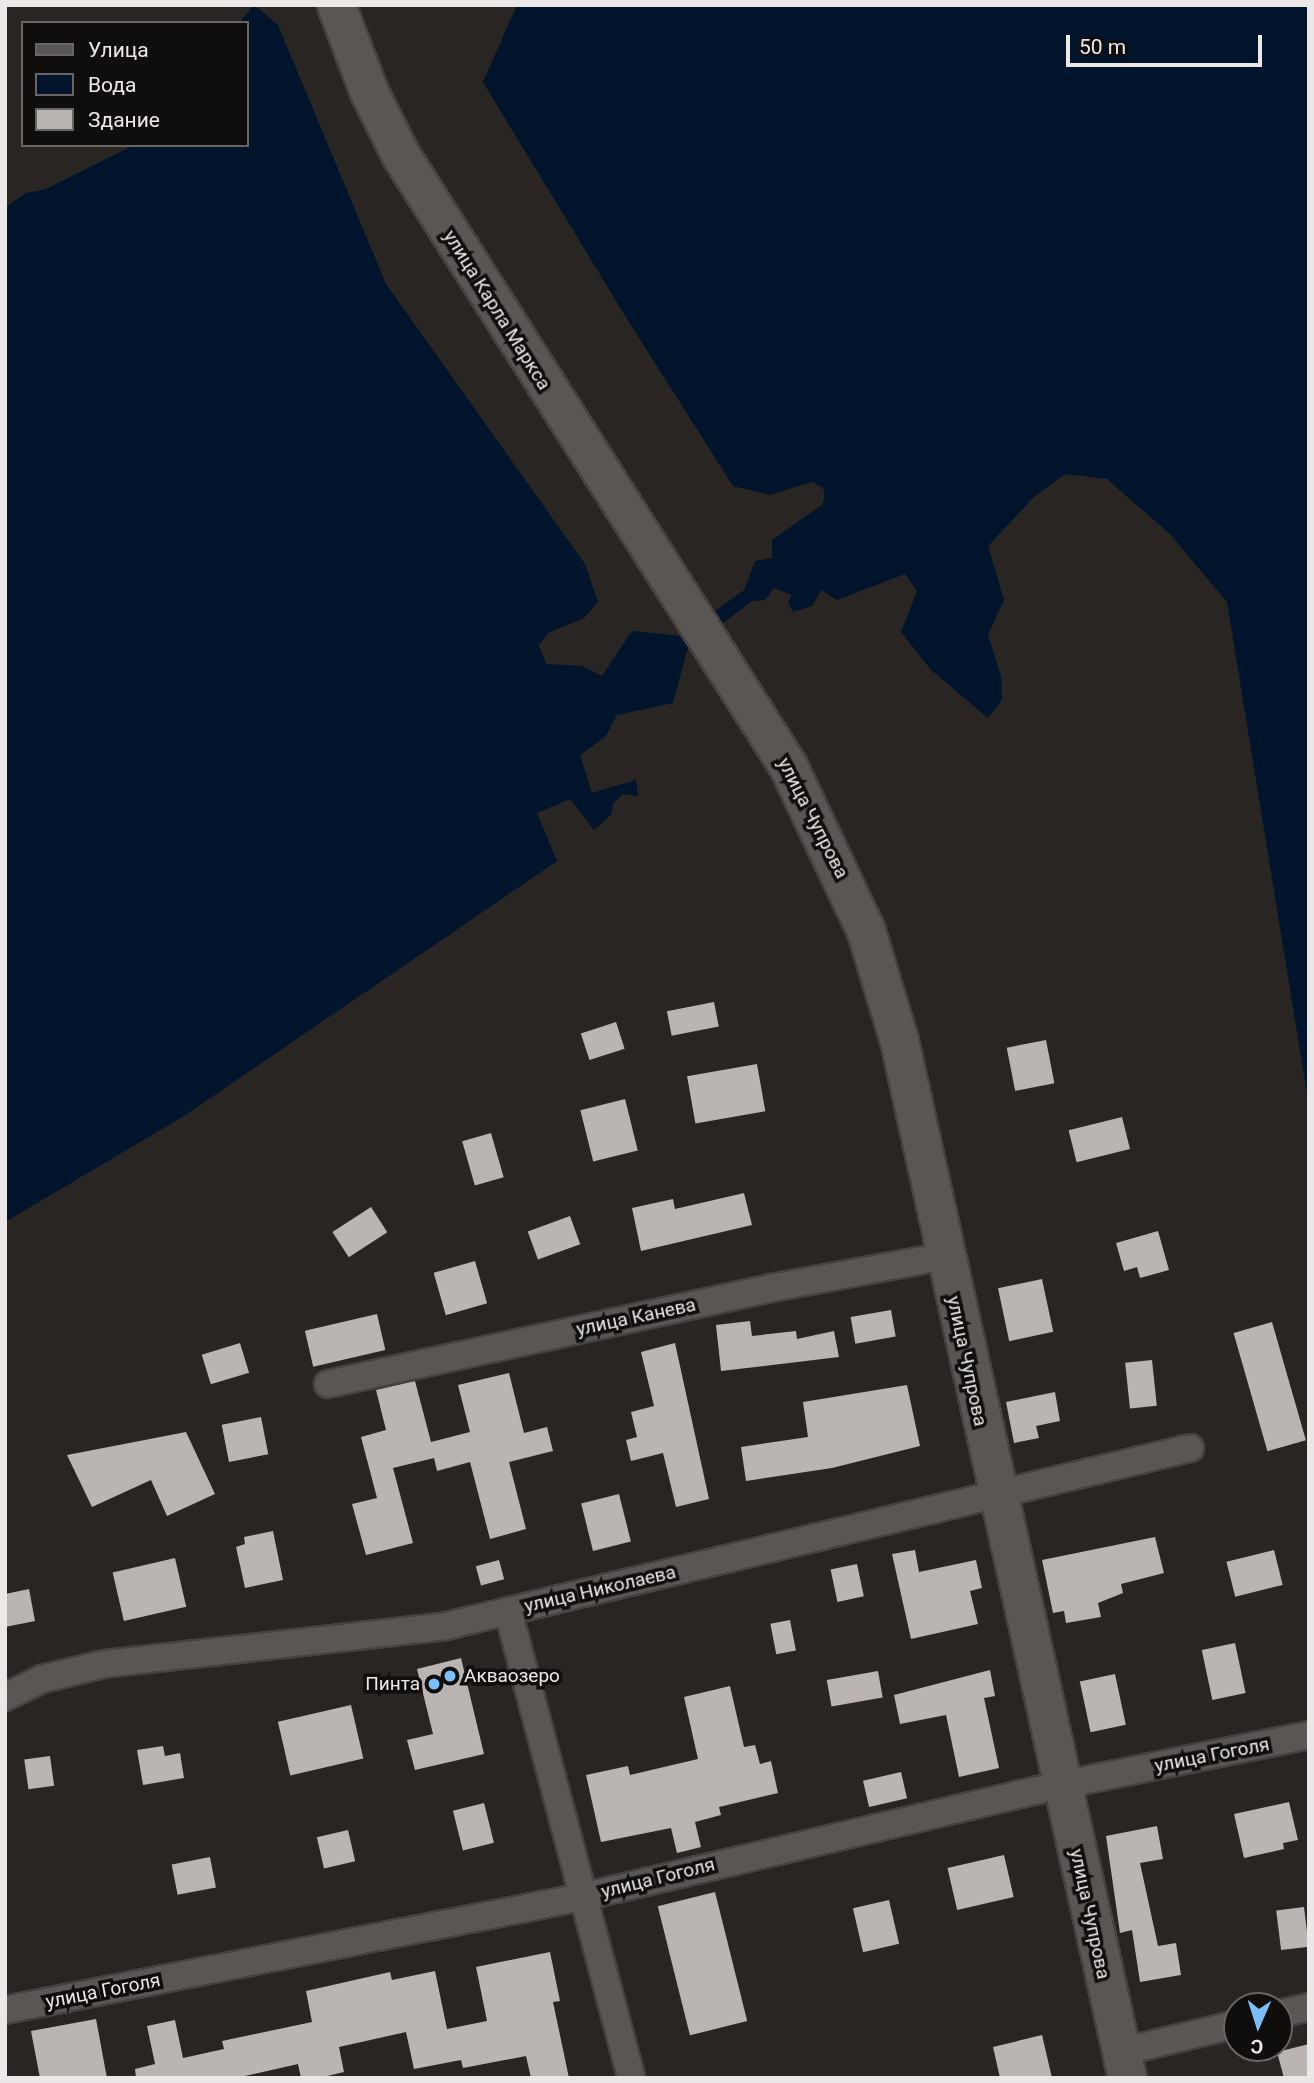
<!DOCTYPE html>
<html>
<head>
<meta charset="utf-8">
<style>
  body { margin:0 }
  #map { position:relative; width:1314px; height:2083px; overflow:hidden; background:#282523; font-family:Roboto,sans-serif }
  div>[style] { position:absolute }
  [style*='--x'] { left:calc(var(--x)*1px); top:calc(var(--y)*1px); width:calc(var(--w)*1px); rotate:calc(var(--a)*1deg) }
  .water>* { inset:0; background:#00152b }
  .building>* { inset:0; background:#bab5b3; transform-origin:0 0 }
  .roads { filter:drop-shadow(2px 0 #454241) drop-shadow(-2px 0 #454241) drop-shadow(0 2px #454241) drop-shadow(0 -2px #454241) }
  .street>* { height:26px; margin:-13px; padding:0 13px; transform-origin:13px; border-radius:13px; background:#5a5654 }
  .secondary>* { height:37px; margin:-18.5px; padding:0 18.5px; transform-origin:18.5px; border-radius:18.5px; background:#5a5654 }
  .dots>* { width:19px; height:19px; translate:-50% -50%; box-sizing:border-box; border:4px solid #100e0d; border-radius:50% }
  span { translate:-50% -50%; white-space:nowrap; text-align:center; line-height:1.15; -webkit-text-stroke:7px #100e0d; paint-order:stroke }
  .street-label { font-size:19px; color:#ebe8e7 }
  .poi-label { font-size:19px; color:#ebe8e7 }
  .left { translate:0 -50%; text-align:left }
  .right { translate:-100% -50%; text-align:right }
  .frame { position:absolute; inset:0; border:7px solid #ebe8e7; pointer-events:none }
  .legend { position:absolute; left:21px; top:21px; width:228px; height:126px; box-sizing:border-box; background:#100e0d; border:2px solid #686564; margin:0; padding:9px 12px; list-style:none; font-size:21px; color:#ebe8e7 }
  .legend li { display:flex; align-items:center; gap:14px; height:35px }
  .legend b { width:35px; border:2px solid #686564 }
  .north { position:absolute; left:1223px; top:1992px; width:70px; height:70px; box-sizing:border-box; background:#100e0d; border:2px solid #686564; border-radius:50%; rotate:183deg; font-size:19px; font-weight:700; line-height:28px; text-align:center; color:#ebe8e7 }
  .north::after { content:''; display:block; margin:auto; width:24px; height:32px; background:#7abff8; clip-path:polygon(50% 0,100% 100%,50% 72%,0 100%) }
  .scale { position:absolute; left:1066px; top:35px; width:196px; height:32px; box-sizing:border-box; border:4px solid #ebe8e7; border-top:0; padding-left:9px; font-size:21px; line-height:24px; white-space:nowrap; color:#ebe8e7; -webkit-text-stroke:5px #100e0d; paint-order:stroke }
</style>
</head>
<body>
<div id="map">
  <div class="water">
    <div style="clip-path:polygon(254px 5px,278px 25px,386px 284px,585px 564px,598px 602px,584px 618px,548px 633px,539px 645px,546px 664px,582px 666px,602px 676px,632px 631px,681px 636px,744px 590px,755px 561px,772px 558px,772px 540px,822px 505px,825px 496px,823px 488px,812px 482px,770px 495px,733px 486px,627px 319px,483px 82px,517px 5px,1309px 5px,1309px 1106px,1227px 602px,1170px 534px,1107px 479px,1065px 474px,1035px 496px,988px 546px,1004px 600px,988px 635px,1001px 676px,1002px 700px,988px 718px,931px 670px,901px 632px,917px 591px,905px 574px,837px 600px,821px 590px,812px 606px,793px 612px,788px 602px,792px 595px,774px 588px,765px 600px,752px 601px,687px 651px,673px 703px,617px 715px,606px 736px,580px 755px,592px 793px,636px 780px,638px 796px,623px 794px,614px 802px,611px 815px,594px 830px,570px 799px,537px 813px,557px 861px,184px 1116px,5px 1222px,5px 208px,26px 193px,46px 189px,134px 145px,247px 145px,247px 23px,239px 23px)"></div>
  </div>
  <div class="building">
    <div style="left:714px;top:1002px;width:25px;height:48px;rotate:79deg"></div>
    <div style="left:616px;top:1022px;width:28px;height:37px;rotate:72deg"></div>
    <div style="left:1046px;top:1040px;width:44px;height:40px;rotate:79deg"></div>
    <div style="left:757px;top:1064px;width:48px;height:71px;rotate:80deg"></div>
    <div style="left:625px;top:1099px;width:53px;height:46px;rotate:76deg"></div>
    <div style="left:1122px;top:1117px;width:33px;height:55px;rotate:76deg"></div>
    <div style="left:491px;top:1133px;width:46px;height:30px;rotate:74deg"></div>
    <div style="clip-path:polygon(744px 1193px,752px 1225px,641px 1251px,632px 1208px,673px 1199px,675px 1209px)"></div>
    <div style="left:371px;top:1207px;width:30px;height:46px;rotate:57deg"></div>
    <div style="left:570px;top:1216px;width:30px;height:45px;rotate:70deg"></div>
    <div style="clip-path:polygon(1158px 1231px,1169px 1270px,1140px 1278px,1137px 1267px,1124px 1271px,1116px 1243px)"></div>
    <div style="left:475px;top:1261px;width:44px;height:43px;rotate:74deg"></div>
    <div style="left:1042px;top:1279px;width:54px;height:45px;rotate:78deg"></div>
    <div style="left:891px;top:1310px;width:27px;height:41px;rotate:80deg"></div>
    <div style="left:377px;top:1314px;width:37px;height:74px;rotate:77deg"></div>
    <div style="clip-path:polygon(750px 1321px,752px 1336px,796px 1331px,797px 1339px,834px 1331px,839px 1357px,721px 1371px,716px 1325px)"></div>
    <div style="left:1272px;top:1322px;width:123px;height:40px;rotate:74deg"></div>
    <div style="left:240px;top:1343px;width:31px;height:40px;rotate:73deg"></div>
    <div style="clip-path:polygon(675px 1343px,709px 1499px,676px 1507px,663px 1453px,631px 1461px,626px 1440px,637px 1437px,631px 1412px,654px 1406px,641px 1352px)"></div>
    <div style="left:1152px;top:1360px;width:46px;height:27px;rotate:84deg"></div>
    <div style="clip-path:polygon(509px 1373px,524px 1433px,547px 1427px,553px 1451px,509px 1462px,526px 1529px,490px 1539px,470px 1462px,437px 1471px,434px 1458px,393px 1468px,413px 1543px,366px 1555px,352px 1504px,377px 1498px,361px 1437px,386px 1430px,376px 1390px,415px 1381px,431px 1442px,470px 1432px,458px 1385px)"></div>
    <div style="clip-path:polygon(907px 1385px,920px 1446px,832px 1468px,746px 1481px,741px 1447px,808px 1437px,803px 1402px)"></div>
    <div style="clip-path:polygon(1055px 1392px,1060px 1421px,1036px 1426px,1039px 1438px,1014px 1443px,1006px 1402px)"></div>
    <div style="left:261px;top:1417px;width:38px;height:40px;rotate:79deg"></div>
    <div style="clip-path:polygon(186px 1432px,215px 1494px,167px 1516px,151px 1480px,92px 1507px,67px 1455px)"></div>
    <div style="left:619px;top:1494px;width:49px;height:39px;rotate:76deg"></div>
    <div style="clip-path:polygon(273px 1531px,283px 1580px,245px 1588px,236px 1547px,245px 1544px,244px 1537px)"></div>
    <div style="clip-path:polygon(1155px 1537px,1164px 1573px,1121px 1584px,1123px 1593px,1098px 1603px,1101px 1617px,1066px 1623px,1064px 1611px,1053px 1613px,1042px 1560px)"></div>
    <div style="clip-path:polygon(915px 1550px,919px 1572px,976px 1560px,982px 1588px,970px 1591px,978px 1624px,911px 1639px,892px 1554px)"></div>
    <div style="left:1274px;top:1550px;width:36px;height:49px;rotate:76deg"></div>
    <div style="left:175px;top:1558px;width:50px;height:64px;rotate:77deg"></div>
    <div style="left:499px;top:1560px;width:20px;height:24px;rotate:75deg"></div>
    <div style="left:857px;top:1564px;width:33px;height:27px;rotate:78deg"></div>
    <div style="clip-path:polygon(29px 1589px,35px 1621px,5px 1627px,5px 1594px)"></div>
    <div style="left:790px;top:1620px;width:31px;height:20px;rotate:79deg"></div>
    <div style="left:1235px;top:1643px;width:51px;height:34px;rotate:78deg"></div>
    <div style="clip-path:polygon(461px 1658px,484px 1754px,415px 1770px,407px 1740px,433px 1734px,417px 1669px)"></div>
    <div style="clip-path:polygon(990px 1670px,995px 1696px,984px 1698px,999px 1768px,959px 1777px,946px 1715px,900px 1724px,894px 1695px)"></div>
    <div style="left:878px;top:1671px;width:27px;height:52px;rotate:80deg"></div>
    <div style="left:1115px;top:1674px;width:52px;height:36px;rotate:78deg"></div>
    <div style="clip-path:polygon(730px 1686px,744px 1747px,755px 1745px,760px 1764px,771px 1761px,778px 1793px,719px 1807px,721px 1815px,695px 1822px,701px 1847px,677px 1853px,671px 1828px,601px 1842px,586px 1775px,628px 1766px,630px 1775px,698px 1759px,684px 1697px)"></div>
    <div style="left:351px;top:1705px;width:55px;height:75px;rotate:77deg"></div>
    <div style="clip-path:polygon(163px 1746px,165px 1756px,180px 1753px,184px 1778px,143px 1785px,137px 1750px)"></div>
    <div style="left:50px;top:1756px;width:30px;height:26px;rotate:82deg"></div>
    <div style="left:901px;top:1772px;width:27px;height:39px;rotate:77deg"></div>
    <div style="clip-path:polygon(1289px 1802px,1298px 1840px,1283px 1843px,1284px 1849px,1244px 1858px,1234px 1814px)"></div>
    <div style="left:484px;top:1803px;width:41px;height:32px;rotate:76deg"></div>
    <div style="clip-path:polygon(1157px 1826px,1163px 1859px,1140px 1863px,1158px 1946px,1176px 1943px,1181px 1975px,1140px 1982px,1132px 1930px,1120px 1933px,1106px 1836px)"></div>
    <div style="left:348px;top:1830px;width:32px;height:32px;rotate:77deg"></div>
    <div style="left:1004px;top:1855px;width:43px;height:58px;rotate:77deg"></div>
    <div style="left:210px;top:1857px;width:31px;height:39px;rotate:79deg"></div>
    <div style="left:715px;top:1892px;width:133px;height:59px;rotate:76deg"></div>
    <div style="left:889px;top:1900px;width:45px;height:37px;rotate:77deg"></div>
    <div style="left:1304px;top:1907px;width:40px;height:28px;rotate:83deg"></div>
    <div style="clip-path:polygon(550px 1952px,560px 2001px,553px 2002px,569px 2078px,531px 2078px,526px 2056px,463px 2068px,461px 2060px,414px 2069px,406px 2032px,339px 2047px,344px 2072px,319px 2078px,301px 2078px,298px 2064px,236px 2078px,136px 2078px,135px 2069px,155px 2064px,147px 2026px,175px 2020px,183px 2058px,224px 2049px,222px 2041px,312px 2022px,306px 1991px,390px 1972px,392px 1980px,435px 1971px,447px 2029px,487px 2021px,476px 1967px)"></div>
    <div style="clip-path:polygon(96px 2019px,107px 2078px,40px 2078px,31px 2031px)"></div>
    <div style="clip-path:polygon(1042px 2035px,1052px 2078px,1000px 2078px,993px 2047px)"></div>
    <div style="clip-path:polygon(1309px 2044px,1309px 2078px,1284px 2078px,1277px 2052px)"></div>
  </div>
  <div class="roads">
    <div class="street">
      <div style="--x:328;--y:1384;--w:453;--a:-12.2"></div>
      <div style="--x:771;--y:1288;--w:177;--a:-10.4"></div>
      <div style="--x:508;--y:1611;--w:483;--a:75.2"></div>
      <div style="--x:5;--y:1697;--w:41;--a:-25.9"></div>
      <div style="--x:42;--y:1679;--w:64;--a:-13.6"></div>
      <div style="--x:104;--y:1664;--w:344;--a:-6.3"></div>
      <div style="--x:446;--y:1626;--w:765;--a:-13.45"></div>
      <div style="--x:5;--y:2010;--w:588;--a:-11.08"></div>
      <div style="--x:582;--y:1897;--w:492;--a:-13.2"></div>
      <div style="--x:1061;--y:1785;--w:253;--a:-11.4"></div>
      <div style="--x:1279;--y:2014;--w:31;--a:-13"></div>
      <div style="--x:1121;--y:2052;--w:119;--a:-13.6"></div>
    </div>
    <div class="secondary">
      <div style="--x:336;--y:5;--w:93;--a:69.2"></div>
      <div style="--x:369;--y:92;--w:69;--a:63.4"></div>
      <div style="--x:400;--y:154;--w:725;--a:57.63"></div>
      <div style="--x:788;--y:766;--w:183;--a:64.7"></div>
      <div style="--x:866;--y:931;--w:114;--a:73.2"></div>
      <div style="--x:899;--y:1040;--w:1063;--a:77.61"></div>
    </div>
  </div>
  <div class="dots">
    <div style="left:450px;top:1676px;background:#7abff8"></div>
    <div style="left:434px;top:1684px;background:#7abff8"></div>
  </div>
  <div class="street-label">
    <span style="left:497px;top:310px;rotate:58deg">улица Карла Маркса</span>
    <span style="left:813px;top:818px;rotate:63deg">улица Чупрова</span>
    <span style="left:636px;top:1317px;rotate:-12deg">улица Канева</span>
    <span style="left:967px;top:1361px;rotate:78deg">улица Чупрова</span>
    <span style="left:600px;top:1589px;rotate:-13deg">улица Николаева</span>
    <span style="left:1212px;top:1755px;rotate:-11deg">улица Гоголя</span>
    <span style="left:658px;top:1878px;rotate:-14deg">улица Гоголя</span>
    <span style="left:1090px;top:1914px;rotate:78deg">улица Чупрова</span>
    <span style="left:103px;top:1991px;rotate:-11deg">улица Гоголя</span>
  </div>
  <div class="poi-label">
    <span class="left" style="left:464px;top:1676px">Акваозеро</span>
    <span class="right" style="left:420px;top:1684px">Пинта</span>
  </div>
  <div class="frame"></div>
  <ul class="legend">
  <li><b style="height:9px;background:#5a5654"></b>Улица</li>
  <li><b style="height:19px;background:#00152b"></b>Вода</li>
  <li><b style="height:19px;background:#bab5b3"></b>Здание</li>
  </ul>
  <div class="north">С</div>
  <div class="scale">50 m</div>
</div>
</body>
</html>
